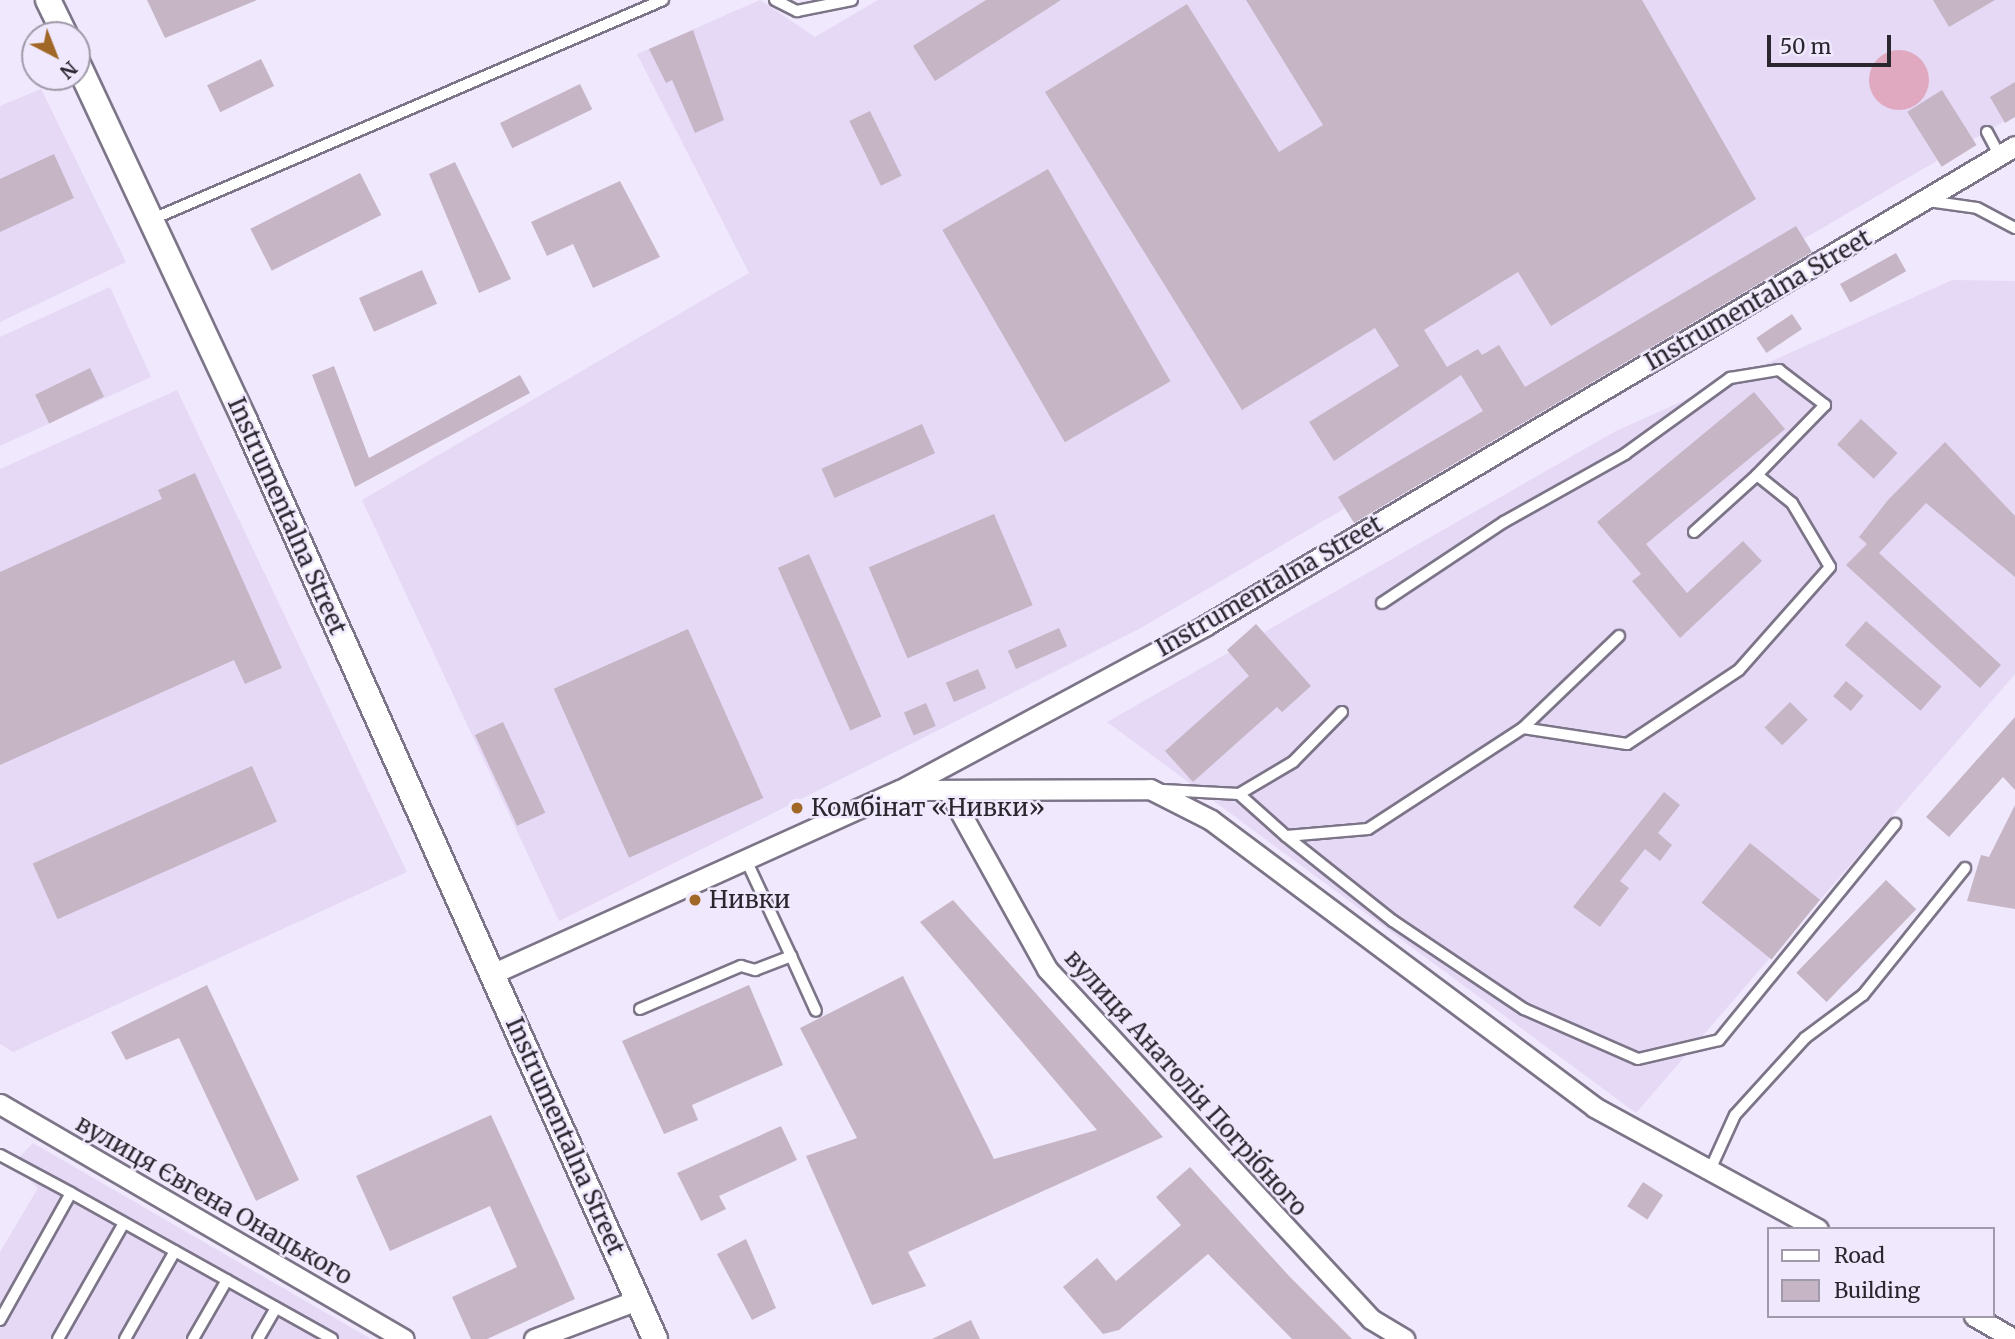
<!DOCTYPE html>
<html>
<head>
<meta charset="utf-8">
<style>
  body { margin:0 }
  #map { position:relative; width:2015px; height:1339px; overflow:hidden; background:#f0e8fd; font-family:Merriweather,serif }
  div>[style] { position:absolute }
  [style*='--x'] { left:calc(var(--x)*1px); top:calc(var(--y)*1px); width:calc(var(--w)*1px); rotate:calc(var(--a)*1deg) }
  .built>* { inset:0; background:#e5d9f6 }
  .green>* { inset:0; background:#e1a9c0 }
  .round { border-radius:50% }
  .building>* { inset:0; background:#c6b5c5; transform-origin:0 0 }
  .roads { filter:drop-shadow(2px 0 #7c7487) drop-shadow(-2px 0 #7c7487) drop-shadow(0 2px #7c7487) drop-shadow(0 -2px #7c7487) }
  .service>* { height:10px; margin:-5px; padding:0 5px; transform-origin:5px; border-radius:5px; background:#fff }
  .minor>* { height:19px; margin:-9.5px; padding:0 9.5px; transform-origin:9.5px; border-radius:9.5px; background:#fff }
  .tertiary>* { height:24px; margin:-12px; padding:0 12px; transform-origin:12px; border-radius:12px; background:#fff }
  .dots>* { width:19px; height:19px; translate:-50% -50%; box-sizing:border-box; border:4px solid #f0e8fd; border-radius:50% }
  span { translate:-50% -50%; white-space:nowrap; text-align:center; line-height:1.15; -webkit-text-stroke:5px #f0e8fd; paint-order:stroke }
  .street-label { font-size:24px; color:#29262e }
  .poi-label { font-size:24px; color:#29262e }
  .left { translate:0 -50%; text-align:left }
  .legend { position:absolute; left:1767px; top:1227px; width:228px; height:91px; box-sizing:border-box; background:#f0e8fd; border:2px solid #a09aaa; margin:0; padding:9px 12px; list-style:none; font-size:21px; color:#29262e }
  .legend li { display:flex; align-items:center; gap:14px; height:35px }
  .legend b { width:35px; border:2px solid #a09aaa }
  .north { position:absolute; left:21px; top:21px; width:70px; height:70px; box-sizing:border-box; background:#f0e8fd; border:2px solid #a09aaa; border-radius:50%; rotate:138deg; font-size:19px; font-weight:700; line-height:28px; text-align:center; color:#29262e }
  .north::after { content:''; display:block; margin:auto; width:24px; height:32px; background:#a16726; clip-path:polygon(50% 0,100% 100%,50% 72%,0 100%) }
  .scale { position:absolute; left:1767px; top:35px; width:124px; height:32px; box-sizing:border-box; border:4px solid #29262e; border-top:0; padding-left:9px; font-size:21px; line-height:24px; white-space:nowrap; color:#29262e; -webkit-text-stroke:5px #f0e8fd; paint-order:stroke }
</style>
</head>
<body>
<div id="map">
  <div class="built">
    <div style="clip-path:polygon(760px 0,815px 37px,878px 0,2015px 0,2015px 115px,1139px 629px,559px 921px,362px 500px,749px 273px,637px 54px)"></div>
    <div style="clip-path:polygon(41px 89px,126px 262px,0 322px,0 106px)"></div>
    <div style="clip-path:polygon(1952px 280px,2015px 281px,2015px 674px,1636px 1113px,1107px 722px,1616px 431px)"></div>
    <div style="clip-path:polygon(110px 287px,151px 377px,0 446px,0 337px)"></div>
    <div style="clip-path:polygon(177px 390px,407px 872px,13px 1052px,0 1044px,0 469px)"></div>
    <div style="clip-path:polygon(33px 1143px,371px 1339px,0 1339px,0 1252px,38px 1188px,12px 1165px)"></div>
  </div>
  <div class="green">
    <div class="round" style="left:1869px;top:50px;width:60px;height:60px"></div>
  </div>
  <div class="building">
    <div style="clip-path:polygon(147px 0,257px 0,165px 38px)"></div>
    <div style="clip-path:polygon(986px 0,1061px 0,935px 81px,913px 46px)"></div>
    <div style="clip-path:polygon(1246px 0,1642px 0,1756px 199px,1551px 326px,1518px 272px,1424px 330px,1447px 367px,1478px 349px,1482px 355px,1499px 345px,1525px 387px,1796px 226px,1812px 252px,1354px 523px,1338px 497px,1483px 411px,1461px 375px,1334px 461px,1309px 422px,1399px 366px,1375px 328px,1242px 410px,1045px 92px,1187px 4px,1279px 152px,1323px 125px)"></div>
    <div style="clip-path:polygon(1933px 0,1995px 0,1949px 27px)"></div>
    <div style="clip-path:polygon(693px 30px,724px 120px,695px 133px,672px 80px,666px 83px,649px 49px)"></div>
    <div style="left:261px;top:59px;width:30px;height:60px;rotate:64deg"></div>
    <div style="clip-path:polygon(2015px 82px,2015px 117px,2005px 123px,1990px 97px)"></div>
    <div style="left:580px;top:84px;width:28px;height:89px;rotate:64deg"></div>
    <div style="left:1942px;top:90px;width:65px;height:41px;rotate:58deg"></div>
    <div style="left:870px;top:111px;width:72px;height:23px;rotate:64deg"></div>
    <div style="clip-path:polygon(54px 154px,74px 198px,0 232px,0 179px)"></div>
    <div style="clip-path:polygon(455px 162px,511px 279px,479px 293px,429px 174px)"></div>
    <div style="left:1048px;top:169px;width:245px;height:122px;rotate:60deg"></div>
    <div style="left:360px;top:173px;width:47px;height:123px;rotate:63deg"></div>
    <div style="clip-path:polygon(620px 181px,660px 257px,593px 288px,573px 244px,547px 256px,531px 222px)"></div>
    <div style="left:1896px;top:253px;width:21px;height:64px;rotate:61deg"></div>
    <div style="left:422px;top:270px;width:37px;height:69px;rotate:66deg"></div>
    <div style="left:1792px;top:314px;width:18px;height:43px;rotate:56deg"></div>
    <div style="clip-path:polygon(334px 366px,369px 458px,520px 375px,530px 393px,355px 487px,312px 375px)"></div>
    <div style="left:90px;top:368px;width:32px;height:61px;rotate:64deg"></div>
    <div style="clip-path:polygon(1754px 392px,1785px 429px,1646px 544px,1687px 593px,1743px 541px,1762px 561px,1680px 638px,1632px 581px,1641px 574px,1597px 522px)"></div>
    <div style="left:1861px;top:419px;width:50px;height:35px;rotate:43deg"></div>
    <div style="left:922px;top:424px;width:32px;height:110px;rotate:66deg"></div>
    <div style="clip-path:polygon(1945px 442px,2015px 516px,2015px 577px,1926px 503px,1879px 553px,2001px 665px,1980px 688px,1846px 565px,1867px 544px,1859px 537px,1888px 500px)"></div>
    <div style="clip-path:polygon(195px 473px,282px 668px,245px 684px,234px 660px,0 765px,0 572px,162px 499px,158px 490px)"></div>
    <div style="left:994px;top:514px;width:99px;height:136px;rotate:67deg"></div>
    <div style="left:809px;top:554px;width:178px;height:34px;rotate:66deg"></div>
    <div style="left:1866px;top:621px;width:100px;height:32px;rotate:41deg"></div>
    <div style="clip-path:polygon(1256px 624px,1311px 686px,1282px 712px,1277px 707px,1193px 782px,1165px 751px,1249px 676px,1227px 650px)"></div>
    <div style="left:1059px;top:628px;width:20px;height:56px;rotate:66deg"></div>
    <div style="left:688px;top:629px;width:185px;height:147px;rotate:66deg"></div>
    <div style="left:978px;top:669px;width:21px;height:35px;rotate:67deg"></div>
    <div style="left:1846px;top:681px;width:23px;height:20px;rotate:40deg"></div>
    <div style="left:1790px;top:702px;width:25px;height:36px;rotate:45deg"></div>
    <div style="left:926px;top:703px;width:25px;height:24px;rotate:67deg"></div>
    <div style="clip-path:polygon(2015px 717px,2015px 790px,2003px 777px,1949px 837px,1926px 817px)"></div>
    <div style="left:503px;top:722px;width:100px;height:31px;rotate:65deg"></div>
    <div style="left:252px;top:766px;width:61px;height:240px;rotate:66deg"></div>
    <div style="clip-path:polygon(1664px 792px,1680px 805px,1658px 833px,1672px 845px,1660px 861px,1645px 849px,1620px 881px,1629px 888px,1600px 927px,1573px 907px)"></div>
    <div style="clip-path:polygon(2015px 805px,2015px 909px,1967px 901px,1981px 855px,1989px 857px)"></div>
    <div style="left:1750px;top:843px;width:90px;height:77px;rotate:39deg"></div>
    <div style="left:1886px;top:880px;width:42px;height:129px;rotate:44deg"></div>
    <div style="clip-path:polygon(953px 900px,1163px 1137px,908px 1252px,926px 1286px,872px 1305px,806px 1156px,857px 1138px,800px 1028px,903px 976px,994px 1159px,1097px 1130px,920px 922px)"></div>
    <div style="clip-path:polygon(207px 985px,299px 1180px,256px 1201px,179px 1038px,126px 1060px,111px 1032px)"></div>
    <div style="clip-path:polygon(749px 985px,783px 1065px,692px 1105px,698px 1120px,664px 1134px,622px 1041px)"></div>
    <div style="clip-path:polygon(491px 1115px,575px 1299px,487px 1339px,471px 1339px,452px 1297px,517px 1267px,490px 1206px,390px 1251px,356px 1176px)"></div>
    <div style="clip-path:polygon(781px 1126px,797px 1160px,719px 1196px,726px 1209px,701px 1221px,677px 1173px)"></div>
    <div style="clip-path:polygon(1190px 1167px,1289px 1276px,1352px 1339px,1292px 1339px,1208px 1254px,1119px 1330px,1103px 1334px,1063px 1287px,1097px 1258px,1116px 1281px,1181px 1225px,1156px 1197px)"></div>
    <div style="left:1643px;top:1182px;width:24px;height:29px;rotate:33deg"></div>
    <div style="clip-path:polygon(746px 1239px,776px 1308px,752px 1320px,717px 1254px)"></div>
    <div style="clip-path:polygon(971px 1320px,980px 1339px,932px 1339px)"></div>
  </div>
  <div class="roads">
    <div class="service">
      <div style="--x:775;--y:0;--w:25;--a:27"></div>
      <div style="--x:797;--y:11;--w:56;--a:-11.3"></div>
      <div style="--x:1987;--y:132;--w:24;--a:62"></div>
      <div style="--x:1928;--y:201;--w:49;--a:8.1"></div>
      <div style="--x:1977;--y:208;--w:43;--a:27.8"></div>
      <div style="--x:153;--y:219;--w:555;--a:-23.24"></div>
      <div style="--x:1694;--y:532;--w:85;--a:-42.1"></div>
      <div style="--x:1757;--y:475;--w:45;--a:38.7"></div>
      <div style="--x:1792;--y:503;--w:74;--a:59.3"></div>
      <div style="--x:1830;--y:567;--w:137;--a:131.5"></div>
      <div style="--x:1739;--y:670;--w:134;--a:146.5"></div>
      <div style="--x:1627;--y:744;--w:105;--a:-171.3"></div>
      <div style="--x:1523;--y:728;--w:185;--a:146.9"></div>
      <div style="--x:1368;--y:829;--w:82;--a:175.1"></div>
      <div style="--x:1286;--y:836;--w:137;--a:38.5"></div>
      <div style="--x:1393;--y:921;--w:158;--a:33.9"></div>
      <div style="--x:1524;--y:1009;--w:124;--a:23.7"></div>
      <div style="--x:1638;--y:1059;--w:83;--a:-13.2"></div>
      <div style="--x:1719;--y:1040;--w:279;--a:-50.8"></div>
      <div style="--x:1382;--y:603;--w:146;--a:-33.6"></div>
      <div style="--x:1504;--y:522;--w:139;--a:-29.3"></div>
      <div style="--x:1625;--y:454;--w:130;--a:-35.9"></div>
      <div style="--x:1730;--y:378;--w:50;--a:-9.3"></div>
      <div style="--x:1779;--y:370;--w:58;--a:37.3"></div>
      <div style="--x:1825;--y:405;--w:98;--a:134.2"></div>
      <div style="--x:1523;--y:728;--w:133;--a:-43.8"></div>
      <div style="--x:1163;--y:790;--w:76;--a:3"></div>
      <div style="--x:1239;--y:794;--w:63;--a:41.8"></div>
      <div style="--x:1239;--y:794;--w:63;--a:-30.7"></div>
      <div style="--x:1293;--y:762;--w:70;--a:-45.6"></div>
      <div style="--x:791;--y:956;--w:60;--a:65.6"></div>
      <div style="--x:640;--y:1009;--w:110;--a:-23.1"></div>
      <div style="--x:741;--y:966;--w:15;--a:16"></div>
      <div style="--x:755;--y:970;--w:39;--a:-21"></div>
      <div style="--x:791;--y:956;--w:108;--a:-115.1"></div>
      <div style="--x:0;--y:1155;--w:81;--a:28.2"></div>
      <div style="--x:1710;--y:1170;--w:60;--a:-65.6"></div>
      <div style="--x:1735;--y:1115;--w:104;--a:-47.7"></div>
      <div style="--x:1805;--y:1038;--w:72;--a:-36.6"></div>
      <div style="--x:1863;--y:995;--w:163;--a:-51.2"></div>
      <div style="--x:0;--y:1320;--w:145;--a:-60.8"></div>
      <div style="--x:71;--y:1193;--w:299;--a:29.2"></div>
      <div style="--x:58;--y:1339;--w:133;--a:-60.4"></div>
      <div style="--x:125;--y:1339;--w:101;--a:-60.4"></div>
      <div style="--x:193;--y:1339;--w:68;--a:-60"></div>
      <div style="--x:258;--y:1339;--w:36;--a:-60"></div>
    </div>
    <div class="minor">
      <div style="--x:901;--y:790;--w:249;--a:-0.2"></div>
      <div style="--x:1150;--y:789;--w:68;--a:26.9"></div>
      <div style="--x:1211;--y:820;--w:479;--a:36.8"></div>
      <div style="--x:1594;--y:1107;--w:255;--a:28.6"></div>
      <div style="--x:949;--y:792;--w:202;--a:61"></div>
      <div style="--x:1047;--y:969;--w:477;--a:47.2"></div>
      <div style="--x:1371;--y:1319;--w:39;--a:31"></div>
      <div style="--x:494;--y:973;--w:445;--a:-24.3"></div>
      <div style="--x:900;--y:790;--w:348;--a:-28.3"></div>
      <div style="--x:1206;--y:625;--w:940;--a:-30.63"></div>
      <div style="--x:0;--y:1104;--w:467;--a:30.2"></div>
      <div style="--x:1974;--y:1316;--w:46;--a:29.9"></div>
      <div style="--x:534;--y:1339;--w:110;--a:-20.7"></div>
    </div>
    <div class="tertiary">
      <div style="--x:48;--y:0;--w:39;--a:64"></div>
      <div style="--x:77;--y:62;--w:396;--a:64.9"></div>
      <div style="--x:245;--y:421;--w:1005;--a:65.93"></div>
    </div>
  </div>
  <div class="dots">
    <div style="left:797px;top:808px;background:#a16726"></div>
    <div style="left:695px;top:900px;background:#a16726"></div>
  </div>
  <div class="street-label">
    <span style="left:1758px;top:300px;rotate:-30deg">Instrumentalna Street</span>
    <span style="left:287px;top:516px;rotate:66deg">Instrumentalna Street</span>
    <span style="left:1269px;top:586px;rotate:-30deg">Instrumentalna Street</span>
    <span style="left:1186px;top:1083px;rotate:48deg">вулиця Анатолія Погрібного</span>
    <span style="left:565px;top:1136px;rotate:66deg">Instrumentalna Street</span>
    <span style="left:214px;top:1200px;rotate:30deg">вулиця Євгена Онацького</span>
  </div>
  <div class="poi-label">
    <span class="left" style="left:811px;top:808px">Комбінат «Нивки»</span>
    <span class="left" style="left:709px;top:900px">Нивки</span>
  </div>
  <ul class="legend">
  <li><b style="height:9px;background:#fff"></b>Road</li>
  <li><b style="height:19px;background:#c6b5c5"></b>Building</li>
  </ul>
  <div class="north">N</div>
  <div class="scale">50 m</div>
</div>
</body>
</html>
